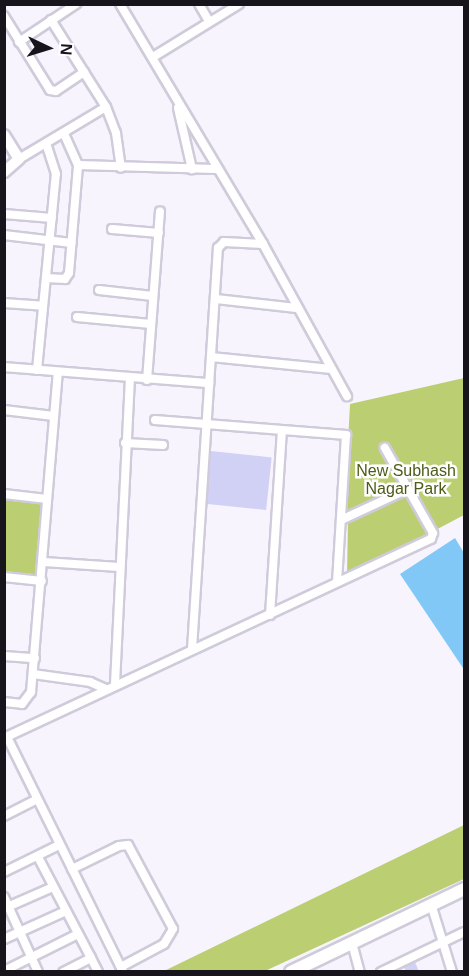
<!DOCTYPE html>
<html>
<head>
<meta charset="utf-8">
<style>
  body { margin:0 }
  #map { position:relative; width:469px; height:976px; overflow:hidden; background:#f7f4fe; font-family:Arial,sans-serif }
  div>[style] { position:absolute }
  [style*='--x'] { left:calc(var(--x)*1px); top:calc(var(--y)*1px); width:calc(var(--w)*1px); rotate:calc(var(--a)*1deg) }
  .green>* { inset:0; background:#bbcf72 }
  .water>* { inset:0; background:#81c8f7 }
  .building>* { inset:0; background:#d1d1f5; transform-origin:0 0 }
  .roads { filter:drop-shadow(2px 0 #cfcbda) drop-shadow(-2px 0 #cfcbda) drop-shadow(0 2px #cfcbda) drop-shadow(0 -2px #cfcbda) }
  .street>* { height:8px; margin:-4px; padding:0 4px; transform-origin:4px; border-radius:4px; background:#fff }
  .secondary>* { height:10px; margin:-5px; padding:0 5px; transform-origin:5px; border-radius:5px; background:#fff }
  .primary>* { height:12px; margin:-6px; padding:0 6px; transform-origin:6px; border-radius:6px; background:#fff }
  span { translate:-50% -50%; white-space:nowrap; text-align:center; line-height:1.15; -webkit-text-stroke:5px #fff; paint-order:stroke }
  .park-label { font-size:16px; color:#4f5b18 }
  .frame { position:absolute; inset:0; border:6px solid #17151b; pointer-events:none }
  .north { position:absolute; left:18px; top:18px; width:60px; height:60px; -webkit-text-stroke:4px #fff; paint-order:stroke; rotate:94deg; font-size:16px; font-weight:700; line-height:24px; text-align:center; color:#17151b }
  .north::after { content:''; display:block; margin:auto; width:21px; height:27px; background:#17151b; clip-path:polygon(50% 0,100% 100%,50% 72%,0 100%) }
</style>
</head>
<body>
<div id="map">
  <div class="green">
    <div style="clip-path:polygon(464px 378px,464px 515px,347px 577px,348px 517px,344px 518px,350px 404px)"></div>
    <div style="clip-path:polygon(5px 498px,47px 499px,40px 580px,5px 577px)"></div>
    <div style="clip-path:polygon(464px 825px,464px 879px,265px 971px,164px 971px)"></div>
  </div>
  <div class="water">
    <div style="clip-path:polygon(455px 538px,464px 553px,463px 668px,400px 574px)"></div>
  </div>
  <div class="building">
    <div style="left:211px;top:451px;width:61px;height:53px;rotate:6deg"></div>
    <div style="clip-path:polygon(415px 962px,419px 972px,406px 972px,404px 967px)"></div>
  </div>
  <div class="roads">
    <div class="street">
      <div style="--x:120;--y:4;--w:279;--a:59.2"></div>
      <div style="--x:263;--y:244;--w:174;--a:61.1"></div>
      <div style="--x:199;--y:4;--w:20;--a:60"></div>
      <div style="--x:4;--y:16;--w:87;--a:58.1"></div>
      <div style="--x:50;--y:90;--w:6;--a:9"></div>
      <div style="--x:56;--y:91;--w:34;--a:-34"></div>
      <div style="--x:51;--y:20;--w:103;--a:57.7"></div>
      <div style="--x:106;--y:107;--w:28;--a:69"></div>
      <div style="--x:116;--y:133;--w:35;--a:82"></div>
      <div style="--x:19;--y:42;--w:69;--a:-33.7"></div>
      <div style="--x:153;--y:57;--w:101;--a:-31.6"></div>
      <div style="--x:178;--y:108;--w:63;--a:77.1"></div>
      <div style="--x:19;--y:159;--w:101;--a:-30.9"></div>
      <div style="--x:78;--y:165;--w:137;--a:1.7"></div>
      <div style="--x:4;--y:214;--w:48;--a:4.8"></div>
      <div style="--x:112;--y:229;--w:47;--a:4.9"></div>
      <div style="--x:4;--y:235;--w:68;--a:6.7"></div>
      <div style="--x:46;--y:278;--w:19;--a:3"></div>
      <div style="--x:65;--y:279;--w:7;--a:-56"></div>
      <div style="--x:69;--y:273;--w:108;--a:-85.2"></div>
      <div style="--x:78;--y:165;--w:35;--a:-114"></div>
      <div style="--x:99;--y:290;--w:54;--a:6.3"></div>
      <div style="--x:216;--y:299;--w:81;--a:6.4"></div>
      <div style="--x:4;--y:303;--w:39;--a:4"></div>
      <div style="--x:77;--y:317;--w:74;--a:5.4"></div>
      <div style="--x:211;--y:357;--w:121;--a:5.7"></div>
      <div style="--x:4;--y:367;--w:206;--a:4.5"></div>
      <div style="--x:37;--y:370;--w:197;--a:-84.5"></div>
      <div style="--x:56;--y:174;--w:32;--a:-108"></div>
      <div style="--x:147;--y:380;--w:169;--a:-85.6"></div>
      <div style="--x:4;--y:410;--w:50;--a:6.8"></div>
      <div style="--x:155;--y:420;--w:192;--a:4.5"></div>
      <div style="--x:346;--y:435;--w:146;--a:93.5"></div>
      <div style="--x:125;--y:443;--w:38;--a:3"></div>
      <div style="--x:4;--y:494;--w:43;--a:6.6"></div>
      <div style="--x:341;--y:520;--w:74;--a:-24.8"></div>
      <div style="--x:44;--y:562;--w:75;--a:3.8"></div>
      <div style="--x:4;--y:577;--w:38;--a:6"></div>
      <div style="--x:270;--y:615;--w:184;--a:-86.3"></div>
      <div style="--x:192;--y:649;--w:402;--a:-86.3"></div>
      <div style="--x:218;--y:248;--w:8;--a:-45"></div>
      <div style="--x:224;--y:242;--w:39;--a:3"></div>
      <div style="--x:4;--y:656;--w:31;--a:4"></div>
      <div style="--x:33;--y:674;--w:58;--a:8"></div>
      <div style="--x:90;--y:682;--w:17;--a:24"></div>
      <div style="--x:115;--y:684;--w:306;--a:-87.2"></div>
      <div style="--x:4;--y:702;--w:18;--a:6"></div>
      <div style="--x:22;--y:704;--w:15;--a:-53"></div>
      <div style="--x:31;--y:692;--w:321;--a:-85.2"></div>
      <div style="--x:7;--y:737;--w:262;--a:63.7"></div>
      <div style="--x:4;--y:738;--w:471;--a:-25"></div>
      <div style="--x:431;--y:539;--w:6;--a:-72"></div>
      <div style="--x:433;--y:533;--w:98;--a:-119.5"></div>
      <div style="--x:4;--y:816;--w:37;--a:-27"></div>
      <div style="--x:38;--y:857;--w:114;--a:62.3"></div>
      <div style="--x:91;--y:958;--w:31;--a:153"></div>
      <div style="--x:72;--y:869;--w:52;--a:-26.1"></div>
      <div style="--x:119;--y:846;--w:9;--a:-6"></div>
      <div style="--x:128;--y:845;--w:95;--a:61.8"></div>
      <div style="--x:173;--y:929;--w:17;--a:121"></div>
      <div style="--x:164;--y:944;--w:49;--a:151.9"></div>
      <div style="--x:4;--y:872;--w:61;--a:-26.1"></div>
      <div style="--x:4;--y:897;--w:82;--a:65.6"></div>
      <div style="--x:431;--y:904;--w:71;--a:72.8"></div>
      <div style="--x:5;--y:908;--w:52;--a:-23.6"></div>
      <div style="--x:4;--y:939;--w:68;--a:-24.3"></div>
      <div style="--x:352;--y:943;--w:30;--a:75"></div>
      <div style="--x:91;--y:958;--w:16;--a:63"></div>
      <div style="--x:4;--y:971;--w:83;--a:-26.6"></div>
      <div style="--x:381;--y:972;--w:92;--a:-25.7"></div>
    </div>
    <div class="secondary">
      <div style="--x:4;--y:135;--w:28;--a:58"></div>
      <div style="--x:19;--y:159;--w:20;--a:139"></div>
    </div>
    <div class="primary">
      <div style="--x:291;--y:972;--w:192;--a:-25.6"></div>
    </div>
  </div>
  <div class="park-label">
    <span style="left:406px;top:480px">New Subhash<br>Nagar Park</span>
  </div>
  <div class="frame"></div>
  <div class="north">N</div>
</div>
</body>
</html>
